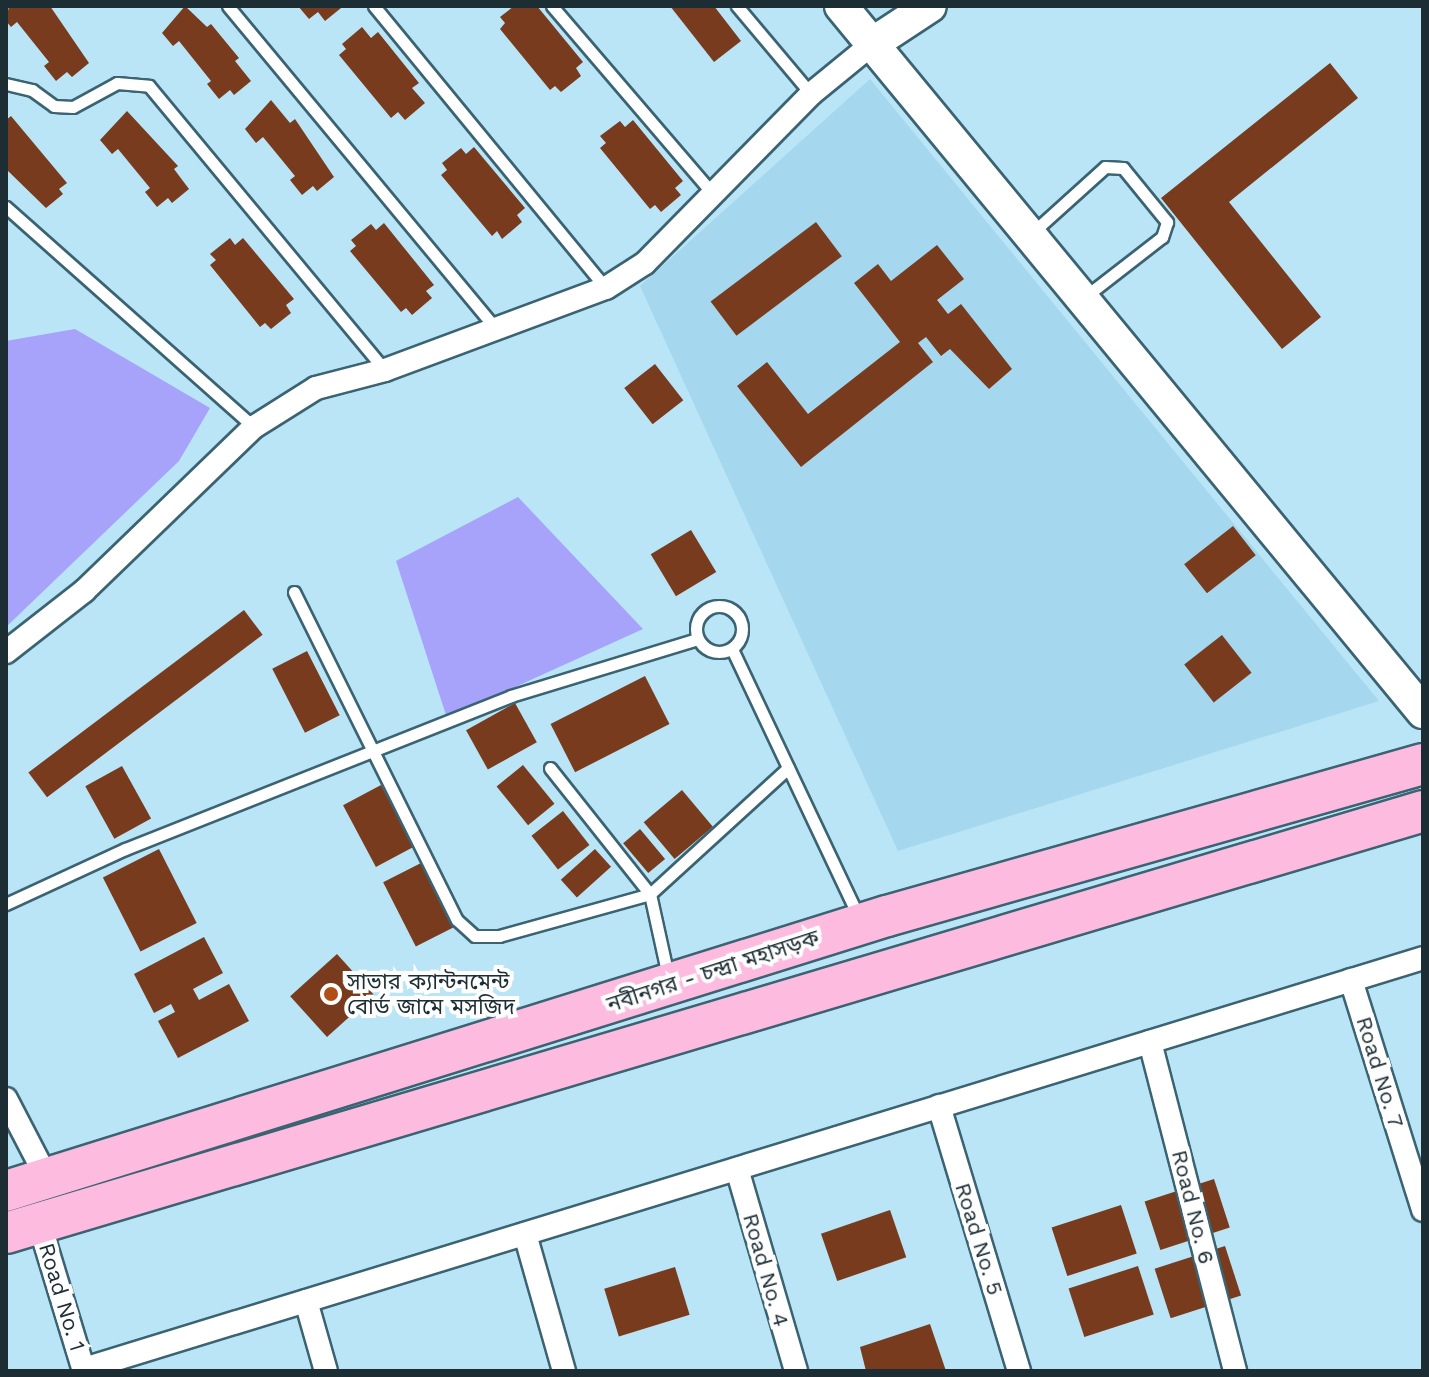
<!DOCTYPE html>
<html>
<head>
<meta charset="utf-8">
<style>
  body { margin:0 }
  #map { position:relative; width:1429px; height:1377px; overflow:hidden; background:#b9e5f7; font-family:"Work Sans","Noto Sans Bengali",sans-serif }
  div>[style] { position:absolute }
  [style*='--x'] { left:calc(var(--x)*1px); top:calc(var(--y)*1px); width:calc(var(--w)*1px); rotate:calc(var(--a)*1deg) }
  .built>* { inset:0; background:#a5d8ee }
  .water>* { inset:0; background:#a7a3fb }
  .building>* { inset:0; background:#783b1d; transform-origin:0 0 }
  .roads { filter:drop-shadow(2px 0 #3b6372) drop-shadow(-2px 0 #3b6372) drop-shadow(0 2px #3b6372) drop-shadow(0 -2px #3b6372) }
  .lane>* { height:11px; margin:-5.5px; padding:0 5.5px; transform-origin:5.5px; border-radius:5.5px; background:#fff }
  .lane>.ring { margin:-5.5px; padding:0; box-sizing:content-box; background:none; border:11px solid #fff; border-radius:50% }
  .street>* { height:22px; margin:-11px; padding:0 11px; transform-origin:11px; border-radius:11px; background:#fff }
  .secondary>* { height:32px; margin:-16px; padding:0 16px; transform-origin:16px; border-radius:16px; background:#fff }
  .highway>* { height:40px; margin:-20px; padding:0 20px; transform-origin:20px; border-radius:20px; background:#fdbbdf }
  .dots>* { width:22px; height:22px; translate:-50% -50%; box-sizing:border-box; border:4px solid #fefefe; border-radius:50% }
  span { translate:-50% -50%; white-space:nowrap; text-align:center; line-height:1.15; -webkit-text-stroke:8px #fefefe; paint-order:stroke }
  .street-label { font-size:22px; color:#1c2d34 }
  .poi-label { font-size:22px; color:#1c2d34 }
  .left { translate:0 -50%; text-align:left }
  .frame { position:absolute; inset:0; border:8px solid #1c2d34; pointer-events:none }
</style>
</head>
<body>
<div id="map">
  <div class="built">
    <div style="clip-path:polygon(870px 79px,1121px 386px,1379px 701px,898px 851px,640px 286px)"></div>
  </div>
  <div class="water">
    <div style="clip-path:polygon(75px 329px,210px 408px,179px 461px,6px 627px,6px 341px)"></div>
    <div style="clip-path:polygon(518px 497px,643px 629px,447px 718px,396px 561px)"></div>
  </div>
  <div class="building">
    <div style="clip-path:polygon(9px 6px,50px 6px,89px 63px,72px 77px,67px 72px,56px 81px,44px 66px,49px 62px,17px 22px,11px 27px,6px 21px)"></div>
    <div style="clip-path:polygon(185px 6px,207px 27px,211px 24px,239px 58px,235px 61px,251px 81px,234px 95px,230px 90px,219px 99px,207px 84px,211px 81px,179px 41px,173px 46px,162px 33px)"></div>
    <div style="clip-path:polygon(298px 6px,339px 6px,341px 8px,325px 21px,318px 12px,309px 19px)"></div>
    <div style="clip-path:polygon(514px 6px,537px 6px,583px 62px,576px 68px,581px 76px,561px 92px,555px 86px,550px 90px,500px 29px,505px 23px,500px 17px)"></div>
    <div style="clip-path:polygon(670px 6px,714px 6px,741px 41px,714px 62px)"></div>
    <div style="clip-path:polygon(362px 27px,371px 38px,378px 32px,419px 83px,412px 88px,425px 103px,405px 120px,398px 112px,391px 118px,339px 55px,346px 49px,342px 44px)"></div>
    <div style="clip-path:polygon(1330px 63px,1358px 98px,1229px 202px,1321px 317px,1282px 349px,1161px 198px)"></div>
    <div style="clip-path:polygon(271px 100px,290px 123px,295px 119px,334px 177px,317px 191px,313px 186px,302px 195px,290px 180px,295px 176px,263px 137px,256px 143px,245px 129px)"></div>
    <div style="clip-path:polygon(127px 111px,178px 166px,174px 169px,189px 189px,172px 203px,168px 198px,157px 207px,145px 192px,150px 188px,118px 149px,112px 154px,100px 140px)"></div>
    <div style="clip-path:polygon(11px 116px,67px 183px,59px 189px,63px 194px,46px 208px,6px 169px,6px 120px)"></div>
    <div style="clip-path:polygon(633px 120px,683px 181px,675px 188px,681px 195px,661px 212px,655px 205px,650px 209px,600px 148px,606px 143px,600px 136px,620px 121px,625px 127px)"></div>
    <div style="clip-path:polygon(474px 147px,525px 208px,517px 215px,522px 222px,502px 239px,497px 231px,492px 236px,441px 175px,447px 170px,442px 163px,461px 148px,466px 154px)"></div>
    <div style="left:816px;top:222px;width:43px;height:132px;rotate:53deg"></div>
    <div style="clip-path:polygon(384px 223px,434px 285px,426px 291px,432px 298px,412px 315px,406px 308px,401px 312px,350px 251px,356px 246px,351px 240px,371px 224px,376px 230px)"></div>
    <div style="clip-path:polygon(230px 238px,235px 245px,243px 238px,294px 299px,286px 305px,291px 313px,271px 329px,265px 323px,260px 327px,210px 265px,216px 260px,210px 254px)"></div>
    <div style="clip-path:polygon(937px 245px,964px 279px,937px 300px,948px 314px,961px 304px,1012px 369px,989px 389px,950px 349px,941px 356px,926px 337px,918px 343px,933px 362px,801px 467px,737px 386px,767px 362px,808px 414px,900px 342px,854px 283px,878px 264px,891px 281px)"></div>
    <div style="left:655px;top:364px;width:46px;height:39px;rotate:52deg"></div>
    <div style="left:1233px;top:526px;width:37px;height:62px;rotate:52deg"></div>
    <div style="left:691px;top:530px;width:49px;height:47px;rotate:59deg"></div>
    <div style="left:244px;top:610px;width:31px;height:270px;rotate:53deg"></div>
    <div style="left:1222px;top:635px;width:48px;height:48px;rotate:52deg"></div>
    <div style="left:307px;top:651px;width:72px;height:39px;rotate:63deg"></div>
    <div style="left:645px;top:676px;width:54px;height:106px;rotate:63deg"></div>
    <div style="left:515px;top:703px;width:45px;height:56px;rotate:61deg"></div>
    <div style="left:523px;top:765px;width:50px;height:34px;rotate:51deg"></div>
    <div style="left:122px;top:766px;width:60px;height:42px;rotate:61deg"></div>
    <div style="left:381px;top:785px;width:70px;height:43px;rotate:62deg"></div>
    <div style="left:682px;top:790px;width:48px;height:50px;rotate:50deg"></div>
    <div style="left:563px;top:811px;width:43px;height:40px;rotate:52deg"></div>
    <div style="left:640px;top:829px;width:39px;height:22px;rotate:50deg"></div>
    <div style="left:159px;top:849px;width:83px;height:63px;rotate:63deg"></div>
    <div style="left:595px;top:849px;width:24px;height:46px;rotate:48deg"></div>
    <div style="left:425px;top:861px;width:72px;height:47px;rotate:63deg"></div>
    <div style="clip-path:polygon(204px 937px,223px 973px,193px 989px,199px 1000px,229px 984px,249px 1021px,178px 1058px,158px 1021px,175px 1012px,171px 1004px,154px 1013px,134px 974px)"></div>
    <div style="left:337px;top:954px;width:55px;height:63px;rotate:48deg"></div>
    <div style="left:1214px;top:1179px;width:51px;height:73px;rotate:72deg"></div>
    <div style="left:1121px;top:1205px;width:51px;height:73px;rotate:72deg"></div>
    <div style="left:890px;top:1210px;width:50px;height:73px;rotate:71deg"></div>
    <div style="left:1225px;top:1246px;width:52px;height:74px;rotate:72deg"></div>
    <div style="left:1138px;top:1266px;width:51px;height:73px;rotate:72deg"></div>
    <div style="left:675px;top:1267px;width:50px;height:74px;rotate:73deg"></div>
    <div style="clip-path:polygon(930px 1324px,946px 1371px,866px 1371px,860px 1347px)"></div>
  </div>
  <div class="roads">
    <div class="lane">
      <div style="--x:228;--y:6;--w:420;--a:50.3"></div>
      <div style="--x:374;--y:6;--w:365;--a:50.6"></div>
      <div style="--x:552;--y:6;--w:249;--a:49.4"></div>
      <div style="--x:737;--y:6;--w:115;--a:49.9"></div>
      <div style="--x:6;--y:84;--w:27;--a:13"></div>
      <div style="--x:32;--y:90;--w:27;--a:36"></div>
      <div style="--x:54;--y:106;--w:19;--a:3"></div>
      <div style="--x:73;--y:107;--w:50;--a:-28.6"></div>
      <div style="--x:117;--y:83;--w:32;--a:5"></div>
      <div style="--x:149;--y:86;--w:369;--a:50.3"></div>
      <div style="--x:6;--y:207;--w:332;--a:41.6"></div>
      <div style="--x:1032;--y:233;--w:98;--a:-42.1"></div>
      <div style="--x:1105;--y:167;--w:18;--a:3"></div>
      <div style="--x:1123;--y:168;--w:70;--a:50.8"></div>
      <div style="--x:1167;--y:222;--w:16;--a:108"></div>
      <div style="--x:1162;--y:237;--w:96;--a:142.2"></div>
      <div style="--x:294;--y:592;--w:366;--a:63.6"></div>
      <div style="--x:457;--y:920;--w:24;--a:42"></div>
      <div style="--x:475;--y:936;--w:24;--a:0"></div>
      <div style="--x:499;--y:936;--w:157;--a:-15.5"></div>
      <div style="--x:650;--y:894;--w:84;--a:77.6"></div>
      <div class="ring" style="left:696px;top:606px;width:35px;height:35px"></div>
      <div style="--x:732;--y:649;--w:295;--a:64.7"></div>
      <div style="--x:550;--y:768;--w:161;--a:51.6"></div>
      <div style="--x:650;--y:894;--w:187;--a:-42.4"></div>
      <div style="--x:6;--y:904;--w:131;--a:-24.8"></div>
      <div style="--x:125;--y:849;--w:415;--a:-21.6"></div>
      <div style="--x:511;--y:696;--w:195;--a:-17"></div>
    </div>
    <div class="street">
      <div style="--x:6;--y:652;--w:99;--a:-38"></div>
      <div style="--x:84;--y:591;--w:236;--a:-44"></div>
      <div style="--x:254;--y:427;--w:73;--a:-32.2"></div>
      <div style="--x:316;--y:388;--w:71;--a:-14.6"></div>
      <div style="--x:385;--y:370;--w:236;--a:-20.4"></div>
      <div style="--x:606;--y:288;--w:46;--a:-32.7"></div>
      <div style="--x:645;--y:263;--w:237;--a:-45.5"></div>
      <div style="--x:811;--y:94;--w:79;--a:-39.3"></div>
      <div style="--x:1351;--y:980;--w:241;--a:72.6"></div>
      <div style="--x:1150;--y:1042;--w:340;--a:75.5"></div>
      <div style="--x:6;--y:1099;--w:89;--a:62.6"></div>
      <div style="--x:939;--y:1106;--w:277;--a:73.2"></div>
      <div style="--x:737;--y:1169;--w:210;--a:73.7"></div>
      <div style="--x:39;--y:1223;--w:155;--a:73.1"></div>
      <div style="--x:525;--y:1234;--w:142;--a:74.1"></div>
      <div style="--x:306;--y:1301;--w:73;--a:74.1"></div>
      <div style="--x:84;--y:1369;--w:1401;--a:-17.06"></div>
    </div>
    <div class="secondary">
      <div style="--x:841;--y:6;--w:915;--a:50.5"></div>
      <div style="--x:872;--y:44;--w:69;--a:-33.2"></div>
    </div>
    <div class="highway">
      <div style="--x:6;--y:1191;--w:923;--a:-17.34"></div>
      <div style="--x:887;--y:916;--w:557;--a:-15.83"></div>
      <div style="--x:6;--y:1233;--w:1479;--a:-16.58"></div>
    </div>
  </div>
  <div class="dots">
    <div style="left:331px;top:994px;background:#b14e15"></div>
  </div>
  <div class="street-label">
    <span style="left:713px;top:971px;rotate:-18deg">নবীনগর - চন্দ্রা মহাসড়ক</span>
    <span style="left:1380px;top:1072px;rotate:73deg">Road No. 7</span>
    <span style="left:1193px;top:1207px;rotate:76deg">Road No. 6</span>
    <span style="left:979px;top:1239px;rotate:73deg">Road No. 5</span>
    <span style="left:766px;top:1270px;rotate:74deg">Road No. 4</span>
    <span style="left:62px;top:1297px;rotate:73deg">Road No. 1</span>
  </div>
  <div class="poi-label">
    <span class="left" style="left:347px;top:994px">সাভার ক্যান্টনমেন্ট<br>বোর্ড জামে মসজিদ</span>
  </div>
  <div class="frame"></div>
</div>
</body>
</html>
